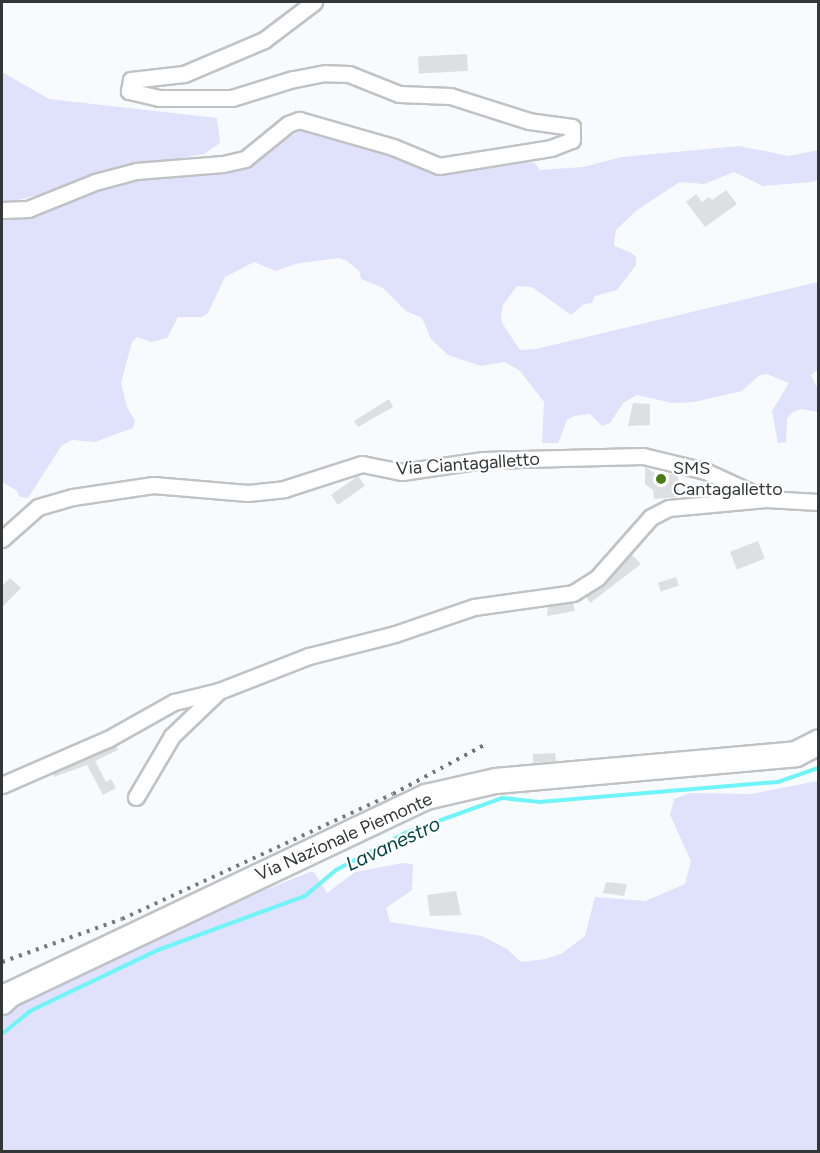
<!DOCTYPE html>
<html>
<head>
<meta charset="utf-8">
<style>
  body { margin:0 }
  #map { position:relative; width:820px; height:1153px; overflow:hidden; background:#f8fbfe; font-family:Figtree,sans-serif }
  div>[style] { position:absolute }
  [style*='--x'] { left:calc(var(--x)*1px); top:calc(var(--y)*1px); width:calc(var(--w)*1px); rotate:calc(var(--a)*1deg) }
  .green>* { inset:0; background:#e0e1fa }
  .stream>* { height:4px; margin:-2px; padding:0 2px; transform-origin:2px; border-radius:2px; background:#6ff4f7 }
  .building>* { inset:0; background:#dce0e1; transform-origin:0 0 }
  .roads { filter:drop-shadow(2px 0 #c0c3c6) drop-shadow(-2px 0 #c0c3c6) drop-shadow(0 2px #c0c3c6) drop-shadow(0 -2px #c0c3c6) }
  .street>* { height:15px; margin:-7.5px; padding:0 7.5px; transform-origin:7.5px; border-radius:7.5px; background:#fff }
  .primary>* { height:24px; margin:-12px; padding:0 12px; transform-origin:12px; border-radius:12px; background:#fff }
  .rail>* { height:4px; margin-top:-2px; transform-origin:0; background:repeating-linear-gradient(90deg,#757678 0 3px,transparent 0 9px) }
  .dots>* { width:16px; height:16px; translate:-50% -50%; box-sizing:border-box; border:3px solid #fff; border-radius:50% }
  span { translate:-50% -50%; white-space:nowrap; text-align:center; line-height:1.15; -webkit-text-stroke:4.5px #fff; paint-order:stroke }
  .street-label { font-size:18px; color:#353637 }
  .poi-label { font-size:18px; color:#353637 }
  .left { translate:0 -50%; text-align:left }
  .water-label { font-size:20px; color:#084749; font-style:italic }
  .frame { position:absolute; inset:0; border:3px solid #353637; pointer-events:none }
</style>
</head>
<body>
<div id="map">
  <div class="green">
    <div style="clip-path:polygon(2px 72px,49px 99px,217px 118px,220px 143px,204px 154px,97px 173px,50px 192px,2px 204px)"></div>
    <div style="clip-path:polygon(300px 130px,334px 134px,449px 174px,519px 161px,535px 163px,540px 170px,583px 167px,622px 157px,739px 146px,789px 156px,818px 150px,818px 180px,811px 182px,763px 186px,734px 172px,704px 184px,680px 182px,637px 210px,616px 230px,614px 246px,630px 252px,636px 257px,636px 265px,617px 290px,595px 296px,592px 303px,584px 304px,571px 315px,532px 287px,517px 286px,503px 305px,501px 314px,502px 323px,520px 350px,536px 349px,818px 282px,818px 370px,811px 375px,818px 389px,818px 412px,801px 409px,793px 412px,787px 418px,786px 442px,778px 443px,772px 411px,789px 383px,767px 374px,760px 375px,742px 391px,694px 402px,672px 403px,637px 395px,623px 403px,610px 423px,602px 426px,590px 414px,574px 416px,567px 420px,558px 443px,542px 443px,544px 402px,520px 371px,505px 362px,481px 366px,448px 355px,431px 339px,422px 318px,406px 311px,383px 288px,361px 279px,359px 271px,347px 261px,339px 258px,299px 263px,276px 271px,254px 262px,225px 277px,208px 313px,202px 317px,178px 317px,167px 338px,151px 342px,137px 337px,132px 342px,121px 383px,127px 407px,135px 421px,133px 428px,95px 442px,72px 440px,62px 445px,28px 498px,20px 497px,16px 490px,2px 482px,2px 218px,46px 211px,85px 192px,147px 177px,224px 171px,252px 164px)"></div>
    <div style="clip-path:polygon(818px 781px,818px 1151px,2px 1152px,2px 1013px,137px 941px,310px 872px,314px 872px,327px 893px,355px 872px,403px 863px,413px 864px,412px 890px,386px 908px,390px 922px,482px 936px,507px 949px,521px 962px,545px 959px,561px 954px,585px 936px,595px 897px,645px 901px,685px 884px,691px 861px,670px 815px,674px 799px,690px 793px,751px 794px)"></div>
  </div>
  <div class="stream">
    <div style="--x:2;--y:1034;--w:36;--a:-39"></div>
    <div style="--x:30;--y:1011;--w:142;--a:-25.5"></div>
    <div style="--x:158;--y:950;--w:157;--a:-20.2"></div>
    <div style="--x:305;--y:896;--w:40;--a:-40"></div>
    <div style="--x:336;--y:870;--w:78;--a:-28.2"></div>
    <div style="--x:405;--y:833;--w:103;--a:-19.8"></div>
    <div style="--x:502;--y:798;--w:37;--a:6"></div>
    <div style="--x:539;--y:802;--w:240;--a:-4.8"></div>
    <div style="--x:778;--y:782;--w:42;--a:-19.3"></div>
  </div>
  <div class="building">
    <div style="left:467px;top:54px;width:17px;height:49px;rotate:87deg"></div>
    <div style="clip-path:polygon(726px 190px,737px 204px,705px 227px,686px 202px,696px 194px,702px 202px,709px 197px,712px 200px)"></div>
    <div style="clip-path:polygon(389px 399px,393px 407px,358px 427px,354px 421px)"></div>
    <div style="clip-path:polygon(633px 403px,650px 404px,650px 425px,628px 426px)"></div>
    <div style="clip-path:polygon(645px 467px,656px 474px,678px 474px,679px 497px,654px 499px,653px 490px,645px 484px)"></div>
    <div style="left:358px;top:476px;width:12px;height:33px;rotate:55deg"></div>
    <div style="left:758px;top:541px;width:19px;height:30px;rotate:69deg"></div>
    <div style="clip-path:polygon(631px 554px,641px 564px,590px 603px,586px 596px,604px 585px)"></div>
    <div style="left:676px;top:577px;width:9px;height:19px;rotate:72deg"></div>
    <div style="clip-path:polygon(10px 578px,21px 588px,2px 607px,2px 586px)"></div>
    <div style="clip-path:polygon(573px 603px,575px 611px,547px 616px,548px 606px)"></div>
    <div style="clip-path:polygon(116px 745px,118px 750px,95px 761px,106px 782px,111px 779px,116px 788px,103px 795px,87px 765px,54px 777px,53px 774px)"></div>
    <div style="clip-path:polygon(555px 753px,556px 761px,533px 763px,533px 754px)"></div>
    <div style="clip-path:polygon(606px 882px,627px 884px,624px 896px,603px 893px)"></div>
    <div style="clip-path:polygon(456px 891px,461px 915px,430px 916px,427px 895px)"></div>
  </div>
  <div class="roads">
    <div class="street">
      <div style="--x:2;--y:210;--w:26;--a:-2"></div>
      <div style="--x:28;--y:209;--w:72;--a:-21.9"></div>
      <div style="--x:95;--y:182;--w:42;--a:-15"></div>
      <div style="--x:136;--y:171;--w:87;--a:-4.6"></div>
      <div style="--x:223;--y:164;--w:23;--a:-13"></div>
      <div style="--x:245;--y:159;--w:55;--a:-39.1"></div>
      <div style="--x:288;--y:124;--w:12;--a:-20"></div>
      <div style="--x:299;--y:120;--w:98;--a:16"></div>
      <div style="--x:393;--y:147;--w:50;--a:22.4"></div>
      <div style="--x:439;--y:166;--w:113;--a:-9.1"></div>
      <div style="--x:551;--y:148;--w:22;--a:-21"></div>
      <div style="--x:572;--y:140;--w:13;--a:-90"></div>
      <div style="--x:572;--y:127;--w:43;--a:-172.1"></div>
      <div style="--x:529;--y:121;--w:83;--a:-162.4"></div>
      <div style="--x:450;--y:96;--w:51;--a:-177.8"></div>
      <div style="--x:399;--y:94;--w:54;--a:-158.2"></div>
      <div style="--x:349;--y:74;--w:24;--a:-178"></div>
      <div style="--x:325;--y:73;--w:33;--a:169"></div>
      <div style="--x:293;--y:79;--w:64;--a:162.7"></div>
      <div style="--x:232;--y:98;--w:73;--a:180"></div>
      <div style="--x:159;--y:98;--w:31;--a:-167"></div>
      <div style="--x:129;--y:91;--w:11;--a:-80"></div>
      <div style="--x:131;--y:80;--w:53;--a:-6.5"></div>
      <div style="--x:184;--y:74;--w:87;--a:-23"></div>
      <div style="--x:264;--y:40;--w:63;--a:-37.2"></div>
      <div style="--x:2;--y:539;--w:48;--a:-41.6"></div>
      <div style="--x:38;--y:507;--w:36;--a:-16"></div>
      <div style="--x:73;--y:497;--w:81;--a:-8.5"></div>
      <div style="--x:153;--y:485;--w:95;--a:4.8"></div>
      <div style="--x:248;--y:493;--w:36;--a:-6"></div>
      <div style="--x:284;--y:489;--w:82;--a:-17.8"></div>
      <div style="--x:362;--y:464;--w:41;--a:11.3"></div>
      <div style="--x:402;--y:472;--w:82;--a:-8.4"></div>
      <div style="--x:483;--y:460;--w:160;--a:-1.4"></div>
      <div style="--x:643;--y:456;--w:64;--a:13.6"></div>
      <div style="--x:705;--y:471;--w:67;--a:24.7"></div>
      <div style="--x:2;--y:785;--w:116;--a:-23.5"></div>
      <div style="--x:108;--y:739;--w:76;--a:-29.3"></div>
      <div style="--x:174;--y:702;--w:46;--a:-13.7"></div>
      <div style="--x:219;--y:691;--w:97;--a:-21.3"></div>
      <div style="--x:309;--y:656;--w:89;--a:-14.3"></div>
      <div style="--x:395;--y:634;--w:83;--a:-18.9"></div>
      <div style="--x:474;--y:607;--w:100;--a:-8"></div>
      <div style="--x:573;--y:593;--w:28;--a:-32"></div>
      <div style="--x:597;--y:578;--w:81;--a:-48.5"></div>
      <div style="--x:651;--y:517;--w:20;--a:-27"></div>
      <div style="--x:669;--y:508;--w:97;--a:-5.3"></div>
      <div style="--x:766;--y:499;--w:52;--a:3.3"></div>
      <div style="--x:136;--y:797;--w:71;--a:-59.5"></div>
      <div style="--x:172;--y:736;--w:65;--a:-43.8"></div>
    </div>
    <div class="primary">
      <div style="--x:2;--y:1002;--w:10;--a:-45"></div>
      <div style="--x:9;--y:995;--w:462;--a:-25.4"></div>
      <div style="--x:426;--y:797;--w:72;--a:-12.9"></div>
      <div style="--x:496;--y:781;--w:301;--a:-5.1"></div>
      <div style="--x:796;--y:754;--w:25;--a:-27"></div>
    </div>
  </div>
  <div class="rail">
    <div style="--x:2;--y:962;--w:127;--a:-19.7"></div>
    <div style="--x:122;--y:919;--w:298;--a:-24.8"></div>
    <div style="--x:393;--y:794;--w:103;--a:-28.3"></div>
  </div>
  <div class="dots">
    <div style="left:661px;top:479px;background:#4a7e13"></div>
  </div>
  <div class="street-label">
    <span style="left:468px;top:464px;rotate:-4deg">Via Ciantagalletto</span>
    <span style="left:344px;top:837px;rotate:-24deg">Via Nazionale Piemonte</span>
  </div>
  <div class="poi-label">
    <span class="left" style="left:673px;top:479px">SMS<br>Cantagalletto</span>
  </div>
  <div class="water-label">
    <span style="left:393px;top:844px;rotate:-25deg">Lavanestro</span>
  </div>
  <div class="frame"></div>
</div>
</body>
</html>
